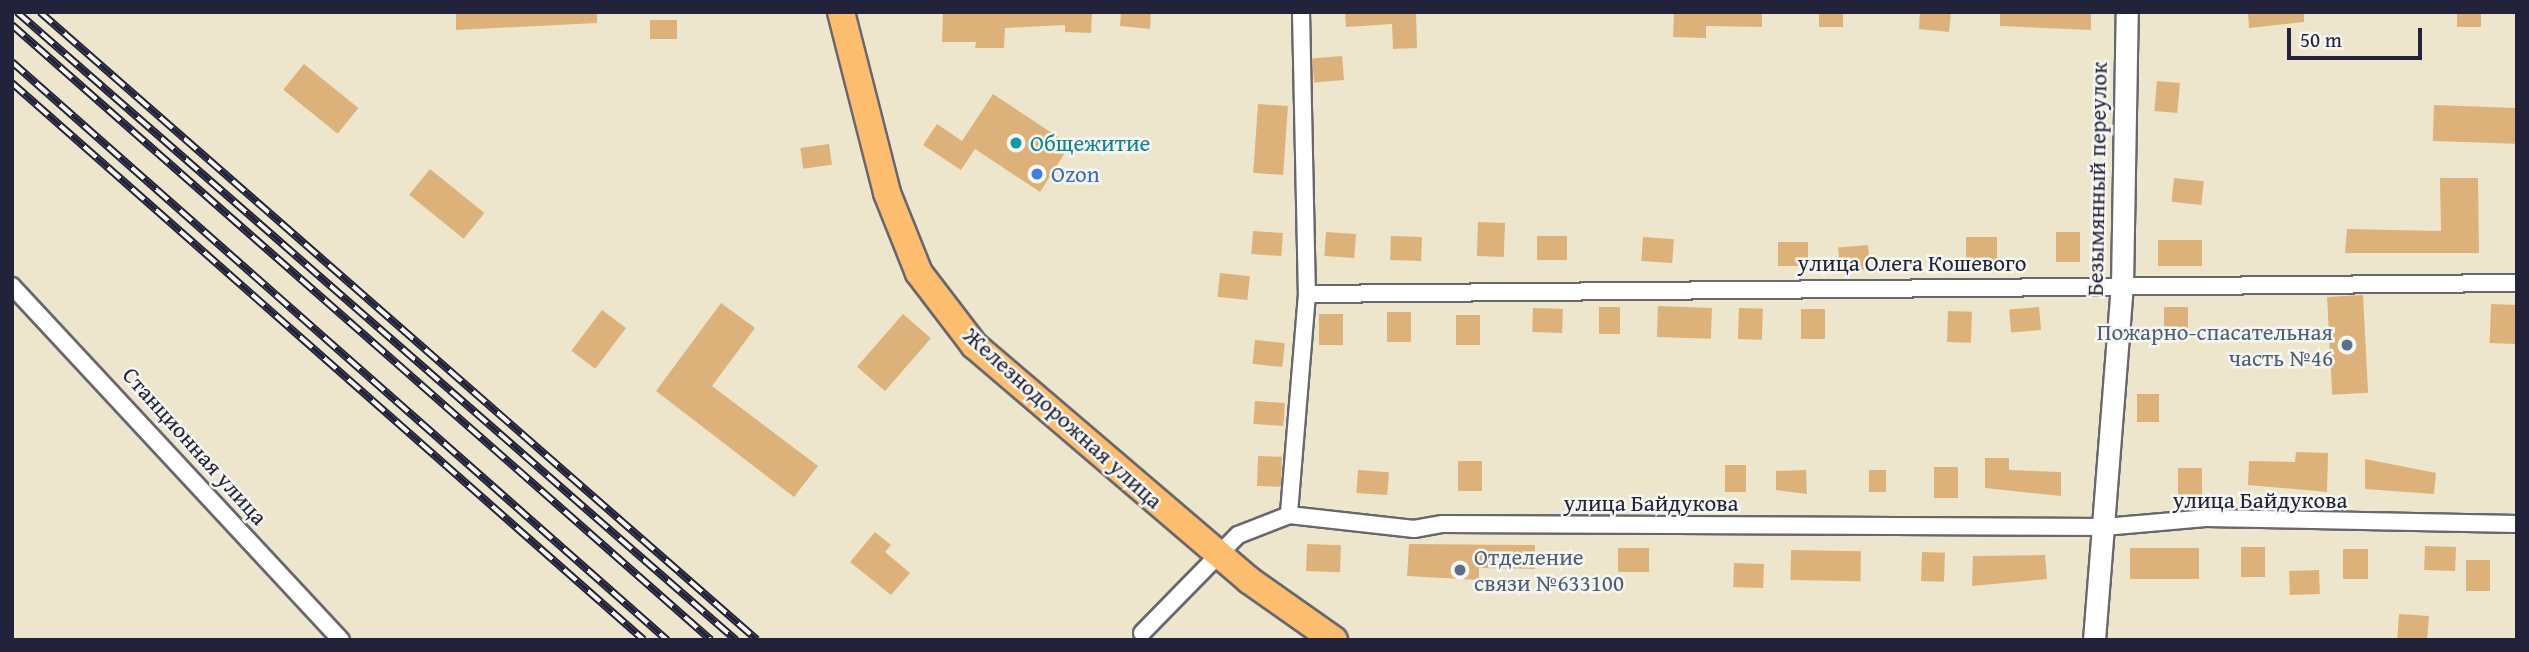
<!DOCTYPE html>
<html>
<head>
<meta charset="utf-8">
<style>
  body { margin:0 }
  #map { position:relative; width:2529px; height:652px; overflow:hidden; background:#ede6cc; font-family:"Gentium Book Plus",serif }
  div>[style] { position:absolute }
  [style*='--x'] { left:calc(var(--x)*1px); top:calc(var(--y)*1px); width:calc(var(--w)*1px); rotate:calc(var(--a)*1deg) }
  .building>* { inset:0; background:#ddb27a; transform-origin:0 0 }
  .roads { filter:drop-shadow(2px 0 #69676e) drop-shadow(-2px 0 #69676e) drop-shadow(0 2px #69676e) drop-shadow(0 -2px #69676e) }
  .minor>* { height:16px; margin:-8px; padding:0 8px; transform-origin:8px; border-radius:8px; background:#fff }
  .tertiary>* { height:21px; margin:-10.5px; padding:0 10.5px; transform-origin:10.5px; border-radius:10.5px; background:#fff }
  .primary>* { height:26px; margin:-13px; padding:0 13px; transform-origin:13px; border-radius:13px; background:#fcbd6f }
  .rail>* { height:8px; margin-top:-4px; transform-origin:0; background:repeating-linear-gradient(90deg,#f6f6f2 0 16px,#22223b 0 32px); box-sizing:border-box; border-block:2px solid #22223b }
  .dots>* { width:19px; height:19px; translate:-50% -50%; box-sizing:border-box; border:4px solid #f6f6f2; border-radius:50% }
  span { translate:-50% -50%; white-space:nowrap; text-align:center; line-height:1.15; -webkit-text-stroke:5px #f6f6f2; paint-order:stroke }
  .culture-label { font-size:23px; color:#0d838f }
  .left { translate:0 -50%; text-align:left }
  .shop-label { font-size:23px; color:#366cbe }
  .street-label { font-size:23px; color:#22223b }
  .service-label { font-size:23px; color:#4e5e75 }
  .right { translate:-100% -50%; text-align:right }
  .frame { position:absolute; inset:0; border:14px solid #22223b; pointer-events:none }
  .scale { position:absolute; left:2287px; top:28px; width:135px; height:32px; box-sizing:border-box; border:4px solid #22223b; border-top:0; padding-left:9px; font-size:21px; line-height:24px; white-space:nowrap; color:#22223b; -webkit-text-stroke:5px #f6f6f2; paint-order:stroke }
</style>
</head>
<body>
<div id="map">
  <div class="building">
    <div style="clip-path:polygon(456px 12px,597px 12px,597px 23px,456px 30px)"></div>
    <div style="clip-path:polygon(943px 12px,1092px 12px,1091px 33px,1065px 32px,1065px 25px,1005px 28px,1004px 48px,975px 48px,976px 42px,942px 42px)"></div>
    <div style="clip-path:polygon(1121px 12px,1151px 12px,1150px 29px,1120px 26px)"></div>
    <div style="clip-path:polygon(1345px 12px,1416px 12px,1417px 48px,1393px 49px,1392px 24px,1346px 27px)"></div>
    <div style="clip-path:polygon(1674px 12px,1762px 12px,1762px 27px,1706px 26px,1706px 38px,1673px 37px)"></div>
    <div style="left:1819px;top:12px;width:24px;height:15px"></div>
    <div style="clip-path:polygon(1920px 12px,1951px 12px,1949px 32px,1919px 29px)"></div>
    <div style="clip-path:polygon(2000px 12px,2091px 12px,2091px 30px,2000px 26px)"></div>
    <div style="clip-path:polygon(2248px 12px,2304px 12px,2304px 22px,2249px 28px)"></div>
    <div style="left:2457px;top:12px;width:24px;height:15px"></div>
    <div style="left:677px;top:20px;width:19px;height:27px;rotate:90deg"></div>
    <div style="left:1342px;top:56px;width:24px;height:30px;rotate:85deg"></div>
    <div style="left:304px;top:64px;width:70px;height:33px;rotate:39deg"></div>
    <div style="left:2157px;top:81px;width:23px;height:30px;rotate:5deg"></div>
    <div style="clip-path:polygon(993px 94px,1070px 145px,1040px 192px,975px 149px,961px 170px,923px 145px,937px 124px,962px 141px)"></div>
    <div style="left:1258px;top:104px;width:30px;height:69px;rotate:4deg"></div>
    <div style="left:2434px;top:105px;width:83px;height:36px;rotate:2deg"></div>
    <div style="left:829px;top:144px;width:21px;height:29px;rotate:82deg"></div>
    <div style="left:430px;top:169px;width:70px;height:33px;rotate:39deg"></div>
    <div style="left:2174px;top:178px;width:30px;height:24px;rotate:6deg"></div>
    <div style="clip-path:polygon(2440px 178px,2478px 178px,2479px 253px,2345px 253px,2347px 229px,2441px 231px)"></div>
    <div style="left:1478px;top:222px;width:27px;height:34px;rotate:2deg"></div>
    <div style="left:1253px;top:231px;width:30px;height:23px;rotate:4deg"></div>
    <div style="left:1326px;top:232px;width:30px;height:24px;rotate:4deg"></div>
    <div style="left:2056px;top:232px;width:24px;height:30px"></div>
    <div style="left:1391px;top:236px;width:31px;height:24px;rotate:2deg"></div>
    <div style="left:1537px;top:236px;width:30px;height:24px"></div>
    <div style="left:1643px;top:237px;width:31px;height:24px;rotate:4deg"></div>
    <div style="left:1966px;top:237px;width:31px;height:24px"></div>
    <div style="left:2158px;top:240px;width:44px;height:26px"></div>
    <div style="left:1778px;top:242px;width:30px;height:24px"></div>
    <div style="left:1868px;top:245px;width:24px;height:30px;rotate:85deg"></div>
    <div style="left:1220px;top:273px;width:30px;height:24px;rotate:6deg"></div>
    <div style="left:2363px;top:295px;width:98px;height:36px;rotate:87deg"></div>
    <div style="clip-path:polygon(721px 303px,755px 328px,712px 386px,818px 466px,794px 497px,656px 391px)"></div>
    <div style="left:2491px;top:304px;width:26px;height:39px;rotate:2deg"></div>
    <div style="left:1658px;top:306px;width:54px;height:31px;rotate:2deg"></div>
    <div style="left:1599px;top:307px;width:21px;height:27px"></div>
    <div style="left:2039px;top:307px;width:23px;height:30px;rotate:85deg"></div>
    <div style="left:2164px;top:307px;width:24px;height:30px"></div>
    <div style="left:1533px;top:308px;width:30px;height:24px;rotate:2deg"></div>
    <div style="left:1739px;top:308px;width:24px;height:31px;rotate:2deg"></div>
    <div style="left:1801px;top:309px;width:24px;height:30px"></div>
    <div style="left:602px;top:310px;width:30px;height:51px;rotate:37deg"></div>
    <div style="left:1948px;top:311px;width:24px;height:31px;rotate:2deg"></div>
    <div style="left:1387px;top:312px;width:24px;height:30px"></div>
    <div style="left:903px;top:314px;width:37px;height:70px;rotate:41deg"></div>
    <div style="left:1319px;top:314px;width:24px;height:31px"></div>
    <div style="left:1456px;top:315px;width:24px;height:30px"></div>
    <div style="left:1255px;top:340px;width:30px;height:24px;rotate:6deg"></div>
    <div style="left:2137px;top:394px;width:22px;height:28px"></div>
    <div style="left:1255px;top:401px;width:30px;height:23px;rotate:4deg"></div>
    <div style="clip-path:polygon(2296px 452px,2328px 453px,2327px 492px,2248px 485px,2249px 461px,2295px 462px)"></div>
    <div style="left:1258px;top:456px;width:24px;height:30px;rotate:2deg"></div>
    <div style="clip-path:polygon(1985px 458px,2009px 458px,2009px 470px,2061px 472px,2061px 496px,1985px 488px)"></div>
    <div style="clip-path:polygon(2365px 459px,2436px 473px,2434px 494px,2365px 489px)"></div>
    <div style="left:1458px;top:461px;width:24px;height:30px"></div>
    <div style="left:1725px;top:465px;width:21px;height:27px"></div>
    <div style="left:1934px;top:467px;width:24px;height:31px"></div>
    <div style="left:2178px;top:468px;width:24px;height:31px"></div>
    <div style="left:1358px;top:470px;width:31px;height:23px;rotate:4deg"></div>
    <div style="clip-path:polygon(1806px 470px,1807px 494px,1776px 490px,1776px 471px)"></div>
    <div style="left:1869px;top:470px;width:17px;height:22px"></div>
    <div style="clip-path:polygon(875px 532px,891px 545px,885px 552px,910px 573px,891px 595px,850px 562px)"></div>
    <div style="left:1307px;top:544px;width:34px;height:27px;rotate:2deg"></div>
    <div style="clip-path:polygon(1409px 544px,1535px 545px,1535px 569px,1479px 568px,1479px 580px,1407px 576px)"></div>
    <div style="left:2425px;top:546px;width:31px;height:24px;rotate:2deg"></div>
    <div style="left:2241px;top:547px;width:24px;height:30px"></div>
    <div style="left:1649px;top:548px;width:24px;height:31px;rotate:90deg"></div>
    <div style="left:2199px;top:548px;width:31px;height:69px;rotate:90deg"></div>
    <div style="left:2343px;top:549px;width:25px;height:30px"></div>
    <div style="left:1791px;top:550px;width:70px;height:30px;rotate:1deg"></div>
    <div style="left:1922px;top:552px;width:23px;height:29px;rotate:2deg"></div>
    <div style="clip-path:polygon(2045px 555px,2047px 579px,1972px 586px,1973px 556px)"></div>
    <div style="left:2466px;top:560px;width:24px;height:31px"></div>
    <div style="left:1734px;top:563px;width:30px;height:24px;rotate:2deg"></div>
    <div style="left:2319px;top:570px;width:24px;height:30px;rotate:88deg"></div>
    <div style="left:2399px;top:614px;width:30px;height:24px;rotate:4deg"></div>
  </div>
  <div class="roads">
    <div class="minor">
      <div style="--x:1301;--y:12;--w:282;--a:88.8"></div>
      <div style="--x:1307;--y:294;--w:222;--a:94.7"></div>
      <div style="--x:1289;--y:515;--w:126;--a:6.4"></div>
      <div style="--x:1414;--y:529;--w:29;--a:-10"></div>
      <div style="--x:1443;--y:524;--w:661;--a:0.26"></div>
      <div style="--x:2104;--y:527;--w:102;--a:-5"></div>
      <div style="--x:2206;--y:518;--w:311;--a:1.1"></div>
      <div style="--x:12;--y:286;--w:483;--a:47.1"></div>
      <div style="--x:1307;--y:294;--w:1210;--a:-0.52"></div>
      <div style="--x:1142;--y:633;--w:137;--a:-45.6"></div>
      <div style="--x:1238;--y:535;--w:55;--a:-21.4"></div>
    </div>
    <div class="tertiary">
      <div style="--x:2094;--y:640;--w:356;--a:-85.5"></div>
      <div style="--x:2122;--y:285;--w:273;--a:-89"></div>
    </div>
    <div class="primary">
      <div style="--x:841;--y:12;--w:187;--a:75.7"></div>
      <div style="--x:887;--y:193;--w:86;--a:68.2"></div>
      <div style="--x:919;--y:273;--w:91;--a:52.6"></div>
      <div style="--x:974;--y:345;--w:362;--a:40.5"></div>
      <div style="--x:1249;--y:580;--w:104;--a:35.2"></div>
    </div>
  </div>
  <div class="rail">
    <div style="--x:17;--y:12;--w:955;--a:41.14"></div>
    <div style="--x:40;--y:12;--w:953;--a:41.21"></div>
    <div style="--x:12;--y:25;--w:931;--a:41.34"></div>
    <div style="--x:12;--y:62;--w:874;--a:41.43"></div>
    <div style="--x:12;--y:83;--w:842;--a:41.39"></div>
  </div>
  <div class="dots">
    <div style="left:1016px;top:143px;background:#0f9aa8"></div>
    <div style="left:1037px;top:174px;background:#3f7fe0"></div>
    <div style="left:2347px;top:345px;background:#5c6f8a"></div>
    <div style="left:1460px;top:570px;background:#5c6f8a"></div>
  </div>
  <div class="culture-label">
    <span class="left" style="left:1030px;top:143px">Общежитие</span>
  </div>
  <div class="shop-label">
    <span class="left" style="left:1051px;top:174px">Ozon</span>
  </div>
  <div class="street-label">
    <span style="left:2097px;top:179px;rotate:-89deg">Безымянный переулок</span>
    <span style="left:1912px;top:263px">улица Олега Кошевого</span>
    <span style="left:1063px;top:418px;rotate:42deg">Железнодорожная улица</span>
    <span style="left:195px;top:446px;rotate:48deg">Станционная улица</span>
    <span style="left:2260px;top:500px">улица Байдукова</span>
    <span style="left:1651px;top:503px">улица Байдукова</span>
  </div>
  <div class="service-label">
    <span class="right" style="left:2333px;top:345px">Пожарно-спасательная<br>часть №46</span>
    <span class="left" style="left:1474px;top:570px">Отделение<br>связи №633100</span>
  </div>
  <div class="frame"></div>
  <div class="scale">50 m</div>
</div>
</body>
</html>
